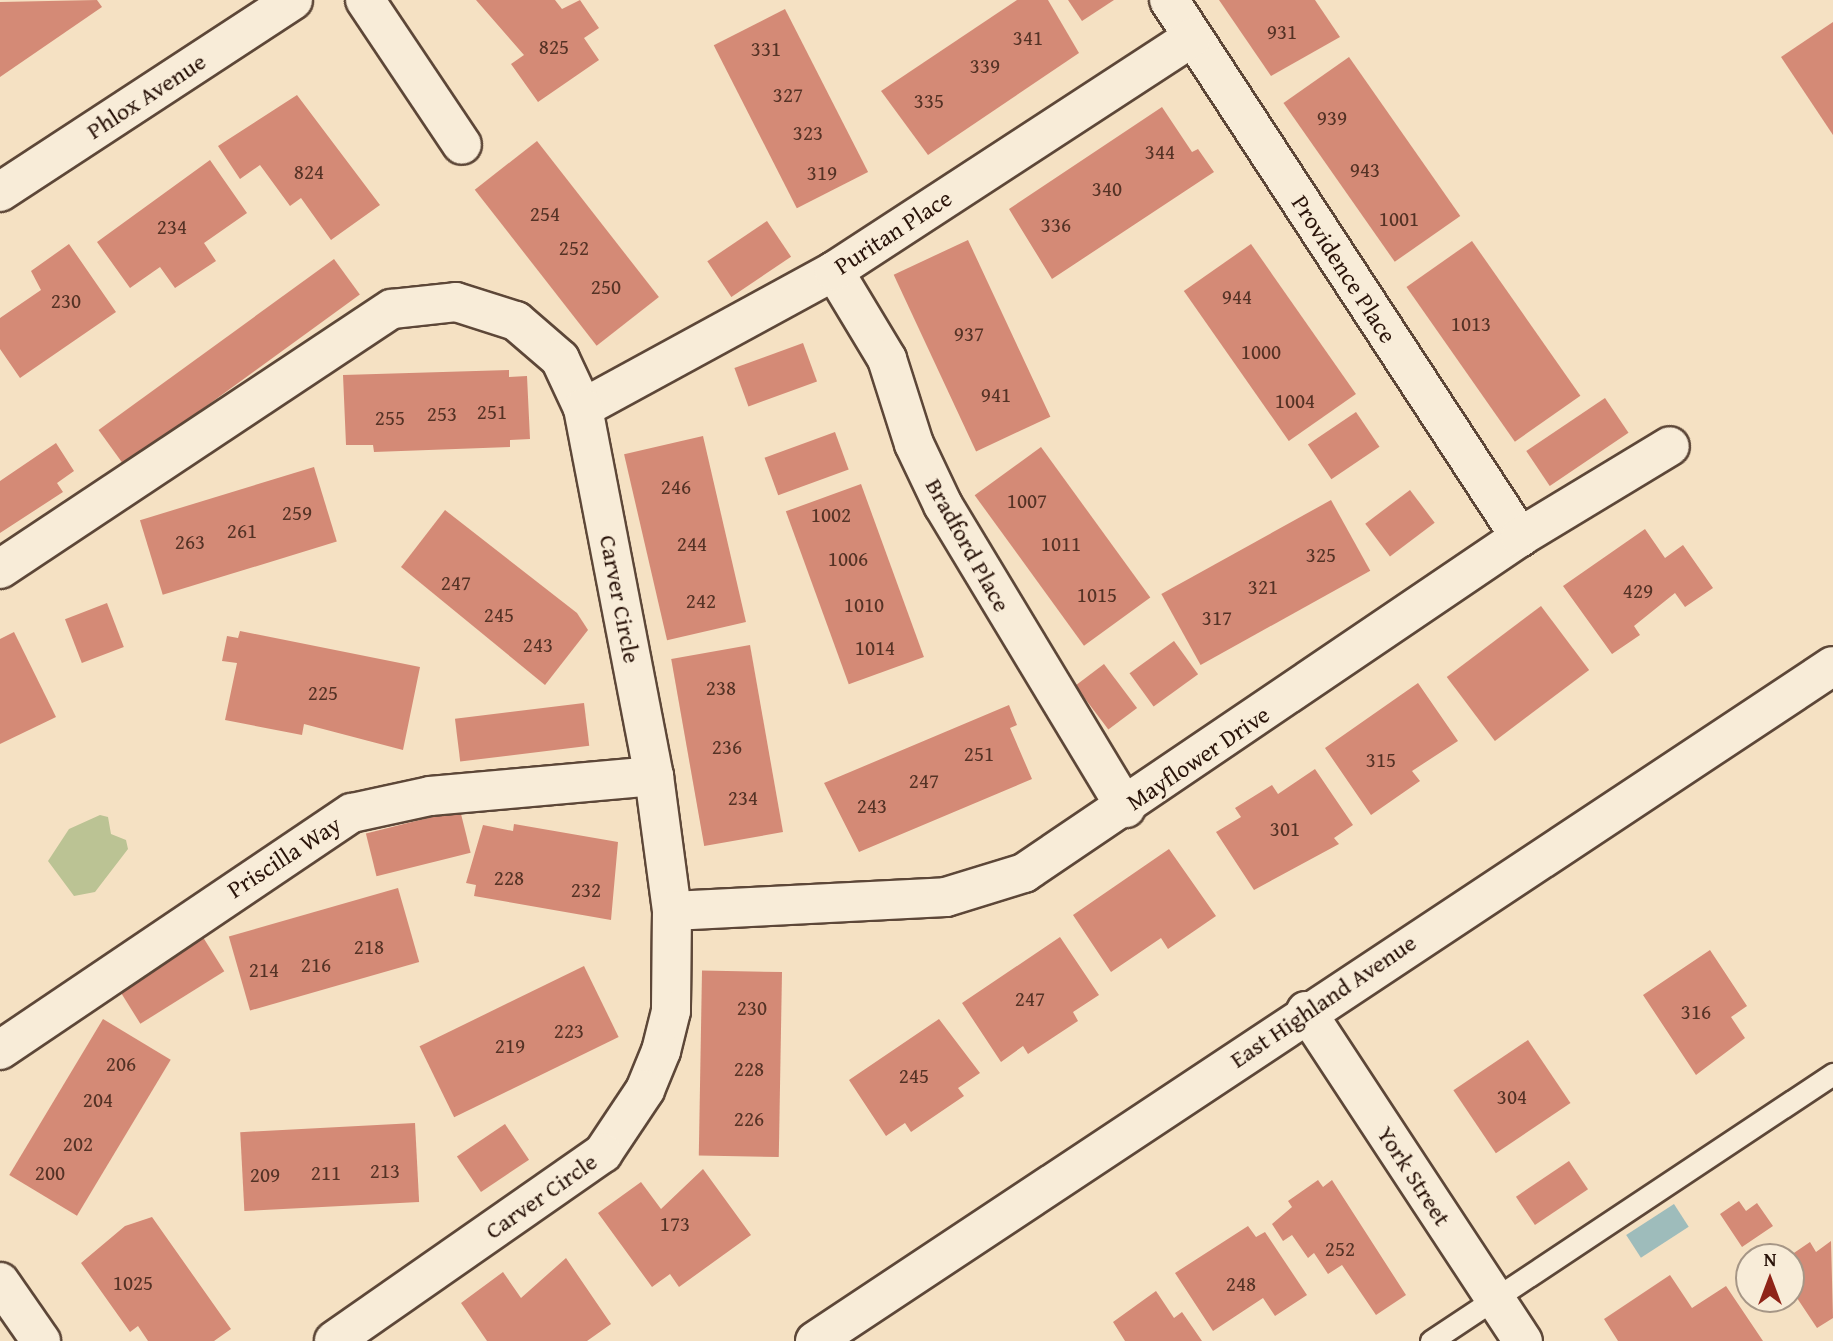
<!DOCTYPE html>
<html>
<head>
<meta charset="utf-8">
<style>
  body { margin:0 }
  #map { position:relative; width:1833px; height:1341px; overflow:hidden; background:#f5e1c3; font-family:"Gentium Book Plus",serif }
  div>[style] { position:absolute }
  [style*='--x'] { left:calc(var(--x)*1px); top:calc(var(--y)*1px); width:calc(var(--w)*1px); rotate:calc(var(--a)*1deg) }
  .green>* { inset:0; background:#bbc394 }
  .water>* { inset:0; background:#9ebcbb; transform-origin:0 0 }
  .building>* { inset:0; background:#d48a76; transform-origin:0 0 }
  .roads { filter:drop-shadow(2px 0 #5d4738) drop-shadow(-2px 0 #5d4738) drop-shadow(0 2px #5d4738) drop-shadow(0 -2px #5d4738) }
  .lane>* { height:21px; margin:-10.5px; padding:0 10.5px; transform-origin:10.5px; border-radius:10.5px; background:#f8ecd8 }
  .street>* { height:38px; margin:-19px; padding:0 19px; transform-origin:19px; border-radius:19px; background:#f8ecd8 }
  .secondary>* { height:38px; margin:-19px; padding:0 19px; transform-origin:19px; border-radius:19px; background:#f8ecd8 }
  span { translate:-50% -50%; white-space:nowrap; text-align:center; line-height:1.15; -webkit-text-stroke:5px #f8ecd8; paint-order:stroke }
  .number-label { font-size:21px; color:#543225 }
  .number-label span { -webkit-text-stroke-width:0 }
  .street-label { font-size:24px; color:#2a140a }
  .north { position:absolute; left:1735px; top:1243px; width:70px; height:70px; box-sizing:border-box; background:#f8ecd8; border:2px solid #a69686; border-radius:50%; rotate:0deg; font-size:19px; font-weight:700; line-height:28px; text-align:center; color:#2a140a }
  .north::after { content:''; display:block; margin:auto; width:24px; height:32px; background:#8f2418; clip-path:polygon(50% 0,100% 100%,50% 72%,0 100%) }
</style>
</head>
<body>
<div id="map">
  <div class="green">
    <div style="clip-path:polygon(100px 815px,108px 817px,111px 834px,126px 840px,128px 849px,95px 892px,74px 896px,48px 861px,69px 829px)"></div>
  </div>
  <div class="water">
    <div style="left:1674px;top:1204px;width:27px;height:57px;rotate:57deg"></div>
  </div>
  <div class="building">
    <div style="clip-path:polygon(97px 0,102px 7px,0 77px,0 2px)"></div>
    <div style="clip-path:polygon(476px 0,555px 0,562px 9px,580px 0,599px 28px,584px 38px,599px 60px,538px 102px,511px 64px,524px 55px)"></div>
    <div style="clip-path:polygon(1017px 0,1048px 0,1079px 53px,928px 155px,881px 91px)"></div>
    <div style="clip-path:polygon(1068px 0,1114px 0,1082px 21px)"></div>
    <div style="clip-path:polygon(1219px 0,1315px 0,1340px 37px,1271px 76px)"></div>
    <div style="left:785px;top:9px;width:183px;height:80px;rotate:63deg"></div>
    <div style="clip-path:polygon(1833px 22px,1833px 135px,1781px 57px)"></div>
    <div style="left:1349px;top:57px;width:194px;height:80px;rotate:55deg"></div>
    <div style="clip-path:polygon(297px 95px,380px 205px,331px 240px,301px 198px,290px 206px,260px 165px,240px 179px,218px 146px)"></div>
    <div style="clip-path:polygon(1162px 107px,1192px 152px,1198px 149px,1214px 172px,1052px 279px,1009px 209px)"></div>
    <div style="left:537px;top:141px;width:198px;height:79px;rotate:52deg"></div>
    <div style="clip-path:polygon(210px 160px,247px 213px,204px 243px,216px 261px,175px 288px,160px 267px,130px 288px,97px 242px)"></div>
    <div style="left:767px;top:221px;width:43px;height:72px;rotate:56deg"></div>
    <div style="left:968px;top:240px;width:195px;height:82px;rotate:65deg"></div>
    <div style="left:1472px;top:241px;width:189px;height:80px;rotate:55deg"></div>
    <div style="clip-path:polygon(69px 244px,116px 312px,20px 378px,0 349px,0 318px,41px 290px,31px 271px)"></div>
    <div style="left:1251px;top:244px;width:183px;height:82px;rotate:55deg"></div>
    <div style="left:334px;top:259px;width:44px;height:291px;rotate:54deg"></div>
    <div style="left:803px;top:343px;width:41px;height:73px;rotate:70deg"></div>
    <div style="clip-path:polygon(509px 370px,509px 377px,527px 376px,530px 439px,510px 440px,510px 447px,374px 452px,373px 445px,346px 445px,343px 375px)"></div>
    <div style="left:1605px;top:398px;width:42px;height:95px;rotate:56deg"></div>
    <div style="left:1356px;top:412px;width:42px;height:58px;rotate:56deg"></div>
    <div style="left:835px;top:432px;width:40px;height:75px;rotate:70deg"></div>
    <div style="left:703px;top:436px;width:191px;height:81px;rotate:77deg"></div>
    <div style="clip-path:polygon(56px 443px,74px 471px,57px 483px,63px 492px,0 533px,0 481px)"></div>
    <div style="left:1041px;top:447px;width:186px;height:82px;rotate:54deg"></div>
    <div style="left:314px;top:467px;width:78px;height:182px;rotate:73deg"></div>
    <div style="left:861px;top:484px;width:184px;height:80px;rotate:70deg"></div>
    <div style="left:1410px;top:490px;width:41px;height:56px;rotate:53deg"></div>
    <div style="left:1331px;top:500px;width:81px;height:194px;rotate:61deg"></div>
    <div style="clip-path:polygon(445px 510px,577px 613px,588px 630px,545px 685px,401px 567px)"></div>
    <div style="clip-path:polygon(1645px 529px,1665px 558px,1683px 545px,1713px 588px,1685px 607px,1675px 593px,1634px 626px,1640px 635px,1612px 654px,1563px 586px)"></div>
    <div style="left:107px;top:603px;width:47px;height:45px;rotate:69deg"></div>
    <div style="left:1541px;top:606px;width:80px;height:118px;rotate:53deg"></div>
    <div style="clip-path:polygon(240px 631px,420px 667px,403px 750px,304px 724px,302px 735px,225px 720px,237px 663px,222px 661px,227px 636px,238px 638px)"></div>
    <div style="clip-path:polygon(14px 632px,56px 717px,0 744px,0 639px)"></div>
    <div style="left:1174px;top:641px;width:41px;height:55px;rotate:54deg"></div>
    <div style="left:750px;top:645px;width:190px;height:80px;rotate:80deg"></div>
    <div style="left:1104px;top:664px;width:55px;height:36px;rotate:53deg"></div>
    <div style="clip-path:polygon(1418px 683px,1458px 741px,1412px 771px,1420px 781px,1371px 815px,1325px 748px)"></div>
    <div style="left:584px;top:703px;width:43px;height:130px;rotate:83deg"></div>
    <div style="clip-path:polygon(1009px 705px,1017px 725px,1010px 728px,1032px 779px,859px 852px,824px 783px)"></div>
    <div style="clip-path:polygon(1315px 769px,1353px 825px,1334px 838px,1339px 844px,1254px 890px,1216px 832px,1241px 817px,1235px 808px,1272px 785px,1278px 794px)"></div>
    <div style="left:460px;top:810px;width:44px;height:97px;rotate:76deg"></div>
    <div style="clip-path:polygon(514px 824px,618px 842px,611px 920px,474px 896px,476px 885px,466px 883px,483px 825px,513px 831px)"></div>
    <div style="clip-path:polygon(1169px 849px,1216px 916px,1168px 949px,1161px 938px,1111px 972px,1073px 915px)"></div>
    <div style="left:398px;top:888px;width:77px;height:176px;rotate:74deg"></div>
    <div style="left:201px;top:934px;width:44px;height:99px;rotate:58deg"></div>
    <div style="clip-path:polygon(1060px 937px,1099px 995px,1073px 1012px,1078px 1021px,1028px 1054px,1023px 1046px,1001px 1062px,962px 1003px)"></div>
    <div style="clip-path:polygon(1710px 950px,1747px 1006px,1731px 1017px,1745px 1038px,1696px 1075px,1643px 995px)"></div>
    <div style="left:584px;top:966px;width:79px;height:183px;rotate:64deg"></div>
    <div style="left:782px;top:972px;width:185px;height:80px;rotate:91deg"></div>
    <div style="left:103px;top:1019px;width:79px;height:182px;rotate:31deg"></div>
    <div style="clip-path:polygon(939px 1019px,980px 1073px,958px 1088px,964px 1096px,911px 1132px,905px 1123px,886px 1136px,849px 1080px)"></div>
    <div style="left:1528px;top:1040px;width:76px;height:90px;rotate:56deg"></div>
    <div style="left:415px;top:1123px;width:79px;height:175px;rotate:87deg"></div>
    <div style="left:505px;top:1124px;width:43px;height:58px;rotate:56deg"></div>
    <div style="left:1569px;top:1161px;width:34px;height:64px;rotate:56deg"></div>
    <div style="clip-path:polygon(703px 1169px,751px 1235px,679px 1287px,670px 1274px,652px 1287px,598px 1213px,641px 1182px,661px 1209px)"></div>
    <div style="clip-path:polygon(1318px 1180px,1323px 1187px,1332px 1180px,1406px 1295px,1376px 1315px,1342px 1265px,1328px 1274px,1314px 1253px,1308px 1258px,1292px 1235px,1283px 1241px,1272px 1224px,1292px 1207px,1288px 1201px)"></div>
    <div style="clip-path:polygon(1739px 1201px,1746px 1211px,1757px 1203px,1773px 1226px,1742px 1247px,1720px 1214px)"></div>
    <div style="clip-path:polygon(152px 1217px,231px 1329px,214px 1341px,148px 1341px,138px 1326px,130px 1332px,81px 1263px,125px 1226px)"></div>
    <div style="clip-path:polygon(1248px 1226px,1256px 1237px,1265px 1232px,1307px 1295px,1275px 1316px,1263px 1298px,1213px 1331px,1175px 1273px)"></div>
    <div style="clip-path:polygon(1831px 1241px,1833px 1318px,1817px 1328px,1791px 1289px,1788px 1257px,1810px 1242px,1816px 1252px)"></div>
    <div style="clip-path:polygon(566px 1258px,611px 1324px,587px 1341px,487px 1341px,461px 1303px,503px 1272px,521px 1298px)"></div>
    <div style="clip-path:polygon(1670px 1275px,1692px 1308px,1726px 1286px,1763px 1341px,1618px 1341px,1604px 1319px)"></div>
    <div style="clip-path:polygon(1156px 1291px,1174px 1318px,1182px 1312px,1202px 1341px,1125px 1341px,1113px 1322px)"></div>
  </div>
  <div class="roads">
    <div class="lane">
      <div style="--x:1431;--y:1341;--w:483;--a:-33.6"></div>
    </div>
    <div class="street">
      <div style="--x:365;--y:0;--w:174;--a:56.2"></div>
      <div style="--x:1169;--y:0;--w:642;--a:56.83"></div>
      <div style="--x:0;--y:192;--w:350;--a:-33.2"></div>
      <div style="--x:834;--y:271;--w:103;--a:58.9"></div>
      <div style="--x:887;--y:359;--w:89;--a:72.4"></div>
      <div style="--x:914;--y:444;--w:68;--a:64.6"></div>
      <div style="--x:943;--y:505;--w:354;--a:58.9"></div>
      <div style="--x:583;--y:408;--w:286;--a:-28.6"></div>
      <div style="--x:834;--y:271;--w:427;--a:-33.1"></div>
      <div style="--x:0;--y:569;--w:470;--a:-33.6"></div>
      <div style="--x:392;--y:309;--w:64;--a:-6.2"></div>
      <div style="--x:456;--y:302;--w:63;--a:17.6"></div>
      <div style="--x:516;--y:321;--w:58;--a:40.8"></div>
      <div style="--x:560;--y:359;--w:54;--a:64.9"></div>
      <div style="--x:583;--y:408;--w:375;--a:79.1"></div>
      <div style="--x:654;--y:776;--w:136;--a:82.4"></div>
      <div style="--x:672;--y:911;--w:100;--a:90.6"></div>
      <div style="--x:671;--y:1011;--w:41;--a:104"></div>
      <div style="--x:661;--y:1051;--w:42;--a:112.3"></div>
      <div style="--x:645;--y:1090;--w:76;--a:123.7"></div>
      <div style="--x:603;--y:1153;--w:328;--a:145.1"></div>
      <div style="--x:672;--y:911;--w:274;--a:-2.9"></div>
      <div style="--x:946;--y:897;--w:82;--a:-17.1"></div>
      <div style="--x:1024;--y:873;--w:599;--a:-34.11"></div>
      <div style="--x:1520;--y:537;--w:175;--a:-31.2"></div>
      <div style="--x:1306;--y:1011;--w:395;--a:56.7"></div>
      <div style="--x:0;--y:1050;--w:424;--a:-34"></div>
      <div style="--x:352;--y:813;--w:80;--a:-12.3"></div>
      <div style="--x:430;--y:796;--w:225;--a:-5.1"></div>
      <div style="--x:0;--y:1282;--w:72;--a:55.2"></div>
    </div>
    <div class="secondary">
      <div style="--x:815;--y:1341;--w:1221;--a:-33.55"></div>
    </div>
  </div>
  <div class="number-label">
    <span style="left:1282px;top:32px">931</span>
    <span style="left:1028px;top:38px">341</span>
    <span style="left:554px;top:47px">825</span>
    <span style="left:766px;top:49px">331</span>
    <span style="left:985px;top:66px">339</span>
    <span style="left:788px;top:95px">327</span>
    <span style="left:929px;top:101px">335</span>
    <span style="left:1332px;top:118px">939</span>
    <span style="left:808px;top:133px">323</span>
    <span style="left:1160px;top:152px">344</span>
    <span style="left:1365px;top:170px">943</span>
    <span style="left:309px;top:172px">824</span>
    <span style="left:822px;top:173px">319</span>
    <span style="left:1107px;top:189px">340</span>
    <span style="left:545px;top:214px">254</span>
    <span style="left:1399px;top:219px">1001</span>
    <span style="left:1056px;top:225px">336</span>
    <span style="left:172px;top:227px">234</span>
    <span style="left:574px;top:248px">252</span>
    <span style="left:606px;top:287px">250</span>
    <span style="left:1237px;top:297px">944</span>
    <span style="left:66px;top:301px">230</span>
    <span style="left:1471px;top:324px">1013</span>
    <span style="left:969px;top:334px">937</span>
    <span style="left:1261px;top:352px">1000</span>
    <span style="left:996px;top:395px">941</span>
    <span style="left:1295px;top:401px">1004</span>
    <span style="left:492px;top:412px">251</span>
    <span style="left:442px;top:414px">253</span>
    <span style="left:390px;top:418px">255</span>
    <span style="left:676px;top:487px">246</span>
    <span style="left:1027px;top:501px">1007</span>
    <span style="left:297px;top:513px">259</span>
    <span style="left:831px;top:515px">1002</span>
    <span style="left:242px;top:531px">261</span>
    <span style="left:190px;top:542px">263</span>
    <span style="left:692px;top:544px">244</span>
    <span style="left:1061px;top:544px">1011</span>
    <span style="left:1321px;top:555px">325</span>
    <span style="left:848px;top:559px">1006</span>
    <span style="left:456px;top:583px">247</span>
    <span style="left:1263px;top:587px">321</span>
    <span style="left:1638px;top:591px">429</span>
    <span style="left:1097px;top:595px">1015</span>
    <span style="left:701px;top:601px">242</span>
    <span style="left:864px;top:605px">1010</span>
    <span style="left:499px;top:615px">245</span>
    <span style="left:1217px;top:618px">317</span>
    <span style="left:538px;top:645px">243</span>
    <span style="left:875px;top:648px">1014</span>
    <span style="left:721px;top:688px">238</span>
    <span style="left:323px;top:693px">225</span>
    <span style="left:727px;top:747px">236</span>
    <span style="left:979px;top:754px">251</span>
    <span style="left:1381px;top:760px">315</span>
    <span style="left:924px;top:781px">247</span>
    <span style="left:743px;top:798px">234</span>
    <span style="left:872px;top:806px">243</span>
    <span style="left:1285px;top:829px">301</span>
    <span style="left:509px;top:878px">228</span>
    <span style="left:586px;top:890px">232</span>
    <span style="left:369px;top:947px">218</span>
    <span style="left:316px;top:965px">216</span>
    <span style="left:264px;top:970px">214</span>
    <span style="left:1030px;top:999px">247</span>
    <span style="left:752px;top:1008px">230</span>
    <span style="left:1696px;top:1012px">316</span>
    <span style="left:569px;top:1031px">223</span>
    <span style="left:510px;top:1046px">219</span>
    <span style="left:121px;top:1064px">206</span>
    <span style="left:749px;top:1069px">228</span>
    <span style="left:914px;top:1076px">245</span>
    <span style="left:1512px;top:1097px">304</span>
    <span style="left:98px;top:1100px">204</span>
    <span style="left:749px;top:1119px">226</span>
    <span style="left:78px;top:1144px">202</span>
    <span style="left:385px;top:1171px">213</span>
    <span style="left:50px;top:1173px">200</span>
    <span style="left:326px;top:1173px">211</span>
    <span style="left:265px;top:1175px">209</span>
    <span style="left:675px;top:1224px">173</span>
    <span style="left:1340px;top:1249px">252</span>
    <span style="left:133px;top:1283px">1025</span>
    <span style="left:1241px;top:1284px">248</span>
  </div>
  <div class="street-label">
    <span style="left:146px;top:96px;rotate:-33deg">Phlox Avenue</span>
    <span style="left:893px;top:232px;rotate:-33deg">Puritan Place</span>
    <span style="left:1344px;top:269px;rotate:57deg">Providence Place</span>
    <span style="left:968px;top:545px;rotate:61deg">Bradford Place</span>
    <span style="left:620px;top:599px;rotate:79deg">Carver Circle</span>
    <span style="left:1198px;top:758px;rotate:-34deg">Mayflower Drive</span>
    <span style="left:284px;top:857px;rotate:-33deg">Priscilla Way</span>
    <span style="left:1323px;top:1001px;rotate:-34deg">East Highland Avenue</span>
    <span style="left:1414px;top:1176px;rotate:57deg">York Street</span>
    <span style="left:541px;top:1196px;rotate:-35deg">Carver Circle</span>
  </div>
  <div class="north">N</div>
</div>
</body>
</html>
